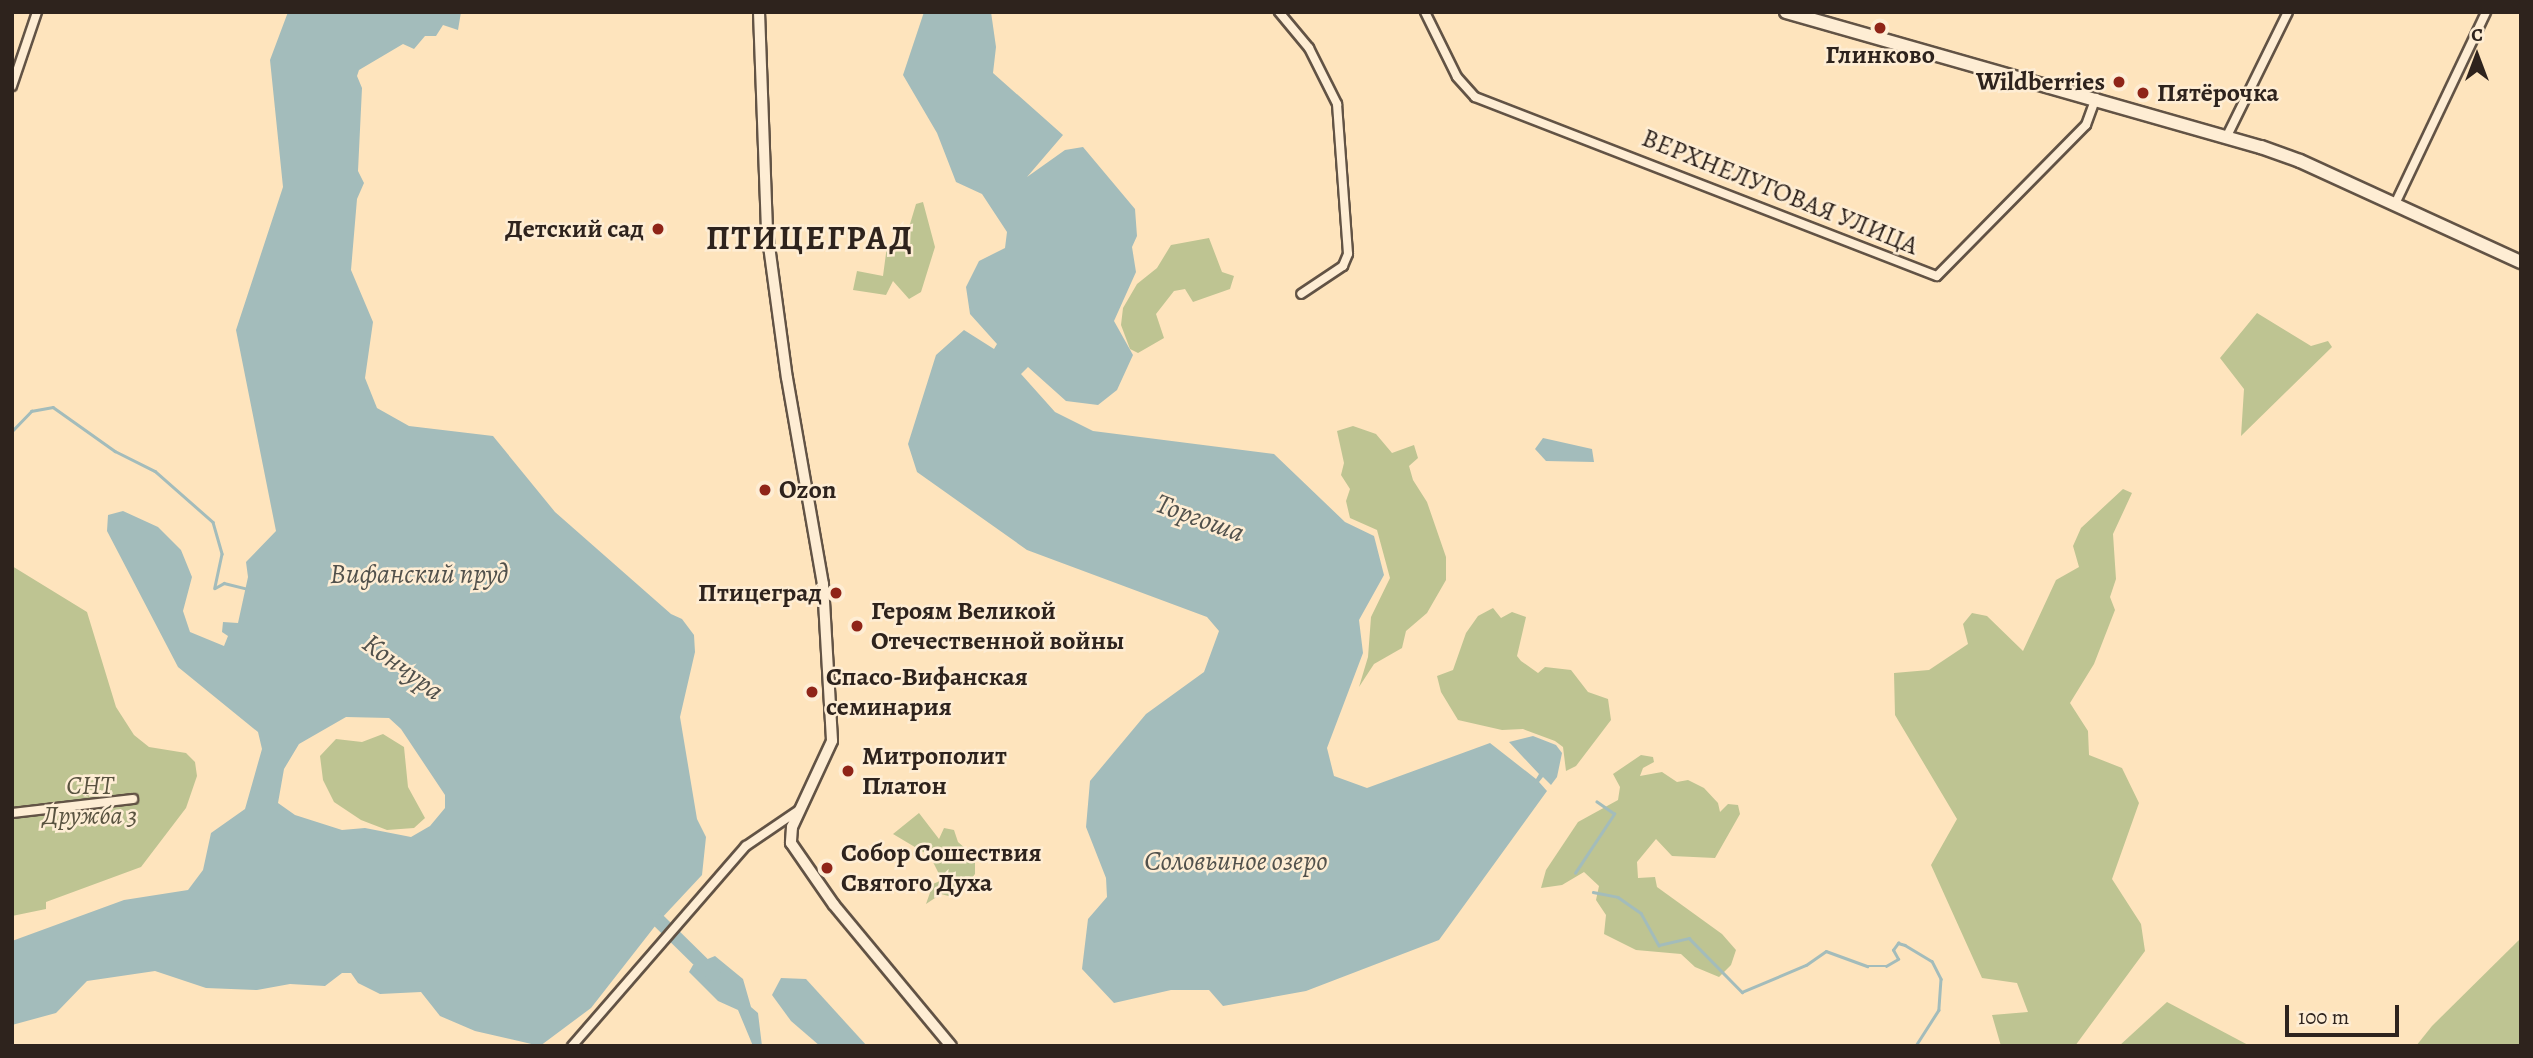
<!DOCTYPE html>
<html>
<head>
<meta charset="utf-8">
<style>
  body { margin:0 }
  #map { position:relative; width:2533px; height:1058px; overflow:hidden; background:#fee4bd; font-family:Alegreya,serif }
  div>[style] { position:absolute }
  [style*='--x'] { left:calc(var(--x)*1px); top:calc(var(--y)*1px); width:calc(var(--w)*1px); rotate:calc(var(--a)*1deg) }
  .green>* { inset:0; background:#bec492 }
  .water>* { inset:0; background:#a3bcbb }
  .stream>* { height:2.5px; margin:-1.25px; padding:0 1.25px; transform-origin:1.25px; border-radius:1.25px; background:#a3bcbb }
  .river>* { height:14px; margin:-7px; padding:0 7px; transform-origin:7px; border-radius:7px; background:#a3bcbb }
  .roads { filter:drop-shadow(2px 0 #625345) drop-shadow(-2px 0 #625345) drop-shadow(0 2px #625345) drop-shadow(0 -2px #625345) }
  .minor>* { height:8px; margin:-4px; padding:0 4px; transform-origin:4px; border-radius:4px; background:#feedd4 }
  .tertiary>* { height:10px; margin:-5px; padding:0 5px; transform-origin:5px; border-radius:5px; background:#feedd4 }
  .secondary>* { height:12px; margin:-6px; padding:0 6px; transform-origin:6px; border-radius:6px; background:#feedd4 }
  .dots>* { width:19px; height:19px; translate:-50% -50%; box-sizing:border-box; border:4px solid #feedd4; border-radius:50% }
  span { translate:-50% -50%; white-space:nowrap; text-align:center; line-height:1.15; -webkit-text-stroke:5px #feedd4; paint-order:stroke }
  .poi-label { font-size:26px; color:#2e231d; font-weight:700 }
  .right { translate:-100% -50%; text-align:right }
  .left { translate:0 -50%; text-align:left }
  .street-label { font-size:26px; color:#2e231d }
  .park-label { font-size:26px; color:#595340; font-style:italic }
  .water-label { font-size:28px; color:#51514c; font-style:italic }
  .district-label { font-size:33px; color:#2e231d; font-weight:700; letter-spacing:2px }
  .frame { position:absolute; inset:0; border:14px solid #2e231d; pointer-events:none }
  .north { position:absolute; left:2442px; top:21px; width:70px; height:70px; -webkit-text-stroke:5px #feedd4; paint-order:stroke; rotate:0deg; font-size:19px; font-weight:700; line-height:28px; text-align:center; color:#2e231d }
  .north::after { content:''; display:block; margin:auto; width:24px; height:32px; background:#2e231d; clip-path:polygon(50% 0,100% 100%,50% 72%,0 100%) }
  .scale { position:absolute; left:2285px; top:1005px; width:114px; height:32px; box-sizing:border-box; border:4px solid #2e231d; border-top:0; padding-left:9px; font-size:21px; line-height:24px; white-space:nowrap; color:#2e231d; -webkit-text-stroke:5px #feedd4; paint-order:stroke }
</style>
</head>
<body>
<div id="map">
  <div class="green">
    <div style="clip-path:polygon(923px 202px,935px 247px,921px 292px,909px 299px,893px 281px,886px 295px,853px 290px,857px 271px,883px 276px,887px 246px,907px 234px,916px 204px)"></div>
    <div style="clip-path:polygon(1209px 238px,1222px 272px,1234px 276px,1230px 289px,1193px 302px,1185px 289px,1174px 291px,1156px 314px,1164px 338px,1138px 353px,1130px 349px,1121px 325px,1123px 308px,1137px 284px,1157px 268px,1171px 245px)"></div>
    <div style="clip-path:polygon(2257px 313px,2311px 346px,2328px 341px,2332px 347px,2241px 436px,2244px 389px,2220px 358px)"></div>
    <div style="clip-path:polygon(1353px 426px,1376px 434px,1392px 453px,1414px 445px,1418px 458px,1409px 466px,1413px 480px,1427px 502px,1446px 557px,1446px 580px,1427px 613px,1406px 631px,1402px 648px,1374px 664px,1359px 687px,1368px 657px,1371px 617px,1390px 578px,1377px 530px,1350px 518px,1346px 501px,1350px 489px,1341px 475px,1344px 463px,1337px 431px)"></div>
    <div style="clip-path:polygon(2123px 489px,2132px 493px,2113px 534px,2116px 579px,2110px 597px,2115px 610px,2094px 664px,2070px 703px,2088px 731px,2089px 755px,2122px 768px,2139px 803px,2112px 879px,2141px 924px,2145px 951px,2075px 1046px,2001px 1046px,1992px 1015px,2028px 1012px,2017px 983px,1982px 978px,1931px 865px,1957px 819px,1895px 715px,1894px 673px,1929px 670px,1968px 644px,1963px 624px,1972px 613px,1987px 616px,2023px 651px,2056px 580px,2079px 567px,2073px 546px,2081px 528px)"></div>
    <div style="clip-path:polygon(12px 566px,87px 612px,116px 707px,134px 735px,149px 747px,186px 753px,195px 762px,197px 776px,186px 808px,141px 867px,46px 902px,46px 909px,12px 916px)"></div>
    <div style="clip-path:polygon(1493px 608px,1501px 618px,1512px 612px,1526px 617px,1517px 656px,1521px 661px,1538px 673px,1545px 667px,1571px 670px,1588px 692px,1608px 699px,1611px 720px,1576px 766px,1566px 771px,1563px 747px,1555px 741px,1523px 729px,1502px 730px,1458px 720px,1441px 692px,1437px 676px,1453px 670px,1466px 633px,1478px 616px)"></div>
    <div style="clip-path:polygon(383px 734px,404px 747px,408px 787px,425px 818px,414px 828px,387px 830px,361px 820px,334px 802px,323px 780px,320px 756px,336px 739px,362px 742px)"></div>
    <div style="clip-path:polygon(1641px 755px,1653px 757px,1654px 762px,1643px 768px,1640px 776px,1662px 772px,1677px 782px,1688px 780px,1704px 788px,1718px 803px,1720px 812px,1728px 804px,1738px 805px,1740px 814px,1715px 858px,1672px 856px,1656px 839px,1637px 862px,1638px 878px,1655px 877px,1657px 887px,1722px 934px,1736px 950px,1731px 965px,1719px 977px,1695px 967px,1681px 954px,1636px 950px,1604px 934px,1606px 915px,1596px 900px,1599px 886px,1584px 872px,1562px 885px,1541px 888px,1546px 870px,1578px 822px,1618px 800px,1620px 787px,1613px 774px)"></div>
    <div style="clip-path:polygon(919px 813px,939px 839px,944px 828px,954px 830px,958px 842px,975px 857px,975px 874px,956px 898px,941px 894px,926px 904px,933px 884px,942px 880px,930px 856px,893px 834px)"></div>
    <div style="clip-path:polygon(2521px 938px,2521px 1046px,2416px 1046px,2432px 1026px)"></div>
    <div style="clip-path:polygon(2167px 1002px,2250px 1046px,2119px 1046px)"></div>
  </div>
  <div class="water">
    <div style="clip-path:polygon(evenodd,288px 12px,461px 12px,458px 30px,443px 25px,436px 36px,425px 36px,414px 49px,403px 44px,359px 70px,357px 76px,362px 88px,358px 171px,364px 183px,357px 199px,351px 270px,373px 322px,365px 378px,377px 408px,409px 426px,493px 436px,555px 512px,671px 614px,682px 619px,694px 635px,695px 652px,680px 717px,697px 819px,706px 837px,702px 875px,659px 921px,591px 1008px,540px 1046px,475px 1031px,440px 1016px,421px 992px,380px 994px,358px 983px,351px 973px,342px 973px,325px 986px,290px 984px,257px 990px,206px 988px,155px 971px,87px 981px,56px 1013px,12px 1025px,12px 941px,124px 900px,188px 890px,203px 870px,211px 833px,245px 809px,262px 749px,258px 732px,178px 667px,107px 531px,108px 515px,123px 511px,158px 527px,181px 550px,192px 577px,183px 611px,190px 632px,224px 646px,228px 636px,222px 632px,223px 622px,238px 623px,248px 577px,246px 562px,276px 531px,236px 330px,283px 187px,270px 60px,288px 12px,346px 717px,389px 718px,401px 729px,445px 795px,445px 808px,430px 826px,411px 837px,365px 828px,342px 830px,295px 815px,278px 803px,284px 769px,299px 744px,346px 717px)"></div>
    <div style="clip-path:polygon(924px 12px,991px 12px,996px 47px,993px 73px,1063px 135px,1027px 177px,1065px 150px,1083px 147px,1135px 209px,1137px 236px,1132px 247px,1136px 272px,1114px 321px,1133px 355px,1117px 390px,1098px 405px,1066px 401px,1028px 367px,1021px 374px,1055px 412px,1093px 431px,1274px 454px,1345px 522px,1374px 536px,1384px 575px,1359px 620px,1363px 653px,1327px 748px,1334px 776px,1367px 788px,1490px 743px,1536px 779px,1539px 774px,1509px 742px,1533px 736px,1556px 745px,1562px 753px,1557px 777px,1551px 785px,1543px 777px,1539px 782px,1547px 791px,1439px 940px,1306px 991px,1223px 1006px,1209px 990px,1171px 990px,1114px 1003px,1082px 969px,1088px 919px,1107px 897px,1106px 878px,1086px 827px,1090px 781px,1146px 714px,1204px 672px,1219px 631px,1207px 617px,1027px 550px,917px 472px,908px 444px,936px 355px,964px 330px,994px 349px,997px 344px,970px 314px,966px 287px,979px 261px,1005px 248px,1007px 232px,982px 194px,956px 182px,937px 133px,903px 75px)"></div>
    <div style="clip-path:polygon(1543px 438px,1592px 449px,1594px 462px,1546px 461px,1535px 449px)"></div>
    <div style="clip-path:polygon(715px 956px,743px 979px,751px 1007px,758px 1013px,762px 1046px,753px 1046px,738px 1010px,718px 1001px,689px 972px,693px 965px)"></div>
    <div style="clip-path:polygon(781px 978px,806px 979px,867px 1046px,820px 1046px,791px 1021px,772px 995px)"></div>
  </div>
  <div class="stream">
    <div style="--x:12;--y:431;--w:28;--a:-46"></div>
    <div style="--x:31;--y:411;--w:22;--a:-10"></div>
    <div style="--x:53;--y:407;--w:76;--a:35.4"></div>
    <div style="--x:115;--y:451;--w:45;--a:26.6"></div>
    <div style="--x:155;--y:471;--w:77;--a:41.3"></div>
    <div style="--x:213;--y:522;--w:33;--a:74"></div>
    <div style="--x:222;--y:554;--w:35;--a:102"></div>
    <div style="--x:215;--y:588;--w:10;--a:-29"></div>
    <div style="--x:224;--y:583;--w:25;--a:14"></div>
    <div style="--x:1575;--y:873;--w:71;--a:-56.5"></div>
    <div style="--x:1614;--y:814;--w:21;--a:-145"></div>
    <div style="--x:1593;--y:892;--w:25;--a:11"></div>
    <div style="--x:1618;--y:897;--w:28;--a:35"></div>
    <div style="--x:1641;--y:913;--w:37;--a:61"></div>
    <div style="--x:1659;--y:945;--w:31;--a:-13"></div>
    <div style="--x:1689;--y:938;--w:76;--a:45.5"></div>
    <div style="--x:1742;--y:992;--w:69;--a:-22.9"></div>
    <div style="--x:1806;--y:965;--w:24;--a:-35"></div>
    <div style="--x:1826;--y:951;--w:44;--a:20.1"></div>
    <div style="--x:1867;--y:966;--w:19;--a:0"></div>
    <div style="--x:1886;--y:966;--w:14;--a:-30"></div>
    <div style="--x:1898;--y:959;--w:10;--a:-119"></div>
    <div style="--x:1893;--y:950;--w:9;--a:-54"></div>
    <div style="--x:1898;--y:943;--w:7;--a:16"></div>
    <div style="--x:1905;--y:945;--w:31;--a:31"></div>
    <div style="--x:1932;--y:961;--w:20;--a:63"></div>
    <div style="--x:1941;--y:979;--w:31;--a:94"></div>
    <div style="--x:1939;--y:1010;--w:43;--a:122.6"></div>
  </div>
  <div class="river">
    <div style="--x:659;--y:921;--w:76;--a:44.5"></div>
  </div>
  <div class="roads">
    <div class="minor">
      <div style="--x:1279;--y:12;--w:47;--a:50.2"></div>
      <div style="--x:1309;--y:48;--w:63;--a:63.4"></div>
      <div style="--x:1337;--y:104;--w:150;--a:85.8"></div>
      <div style="--x:1348;--y:254;--w:13;--a:113"></div>
      <div style="--x:1343;--y:266;--w:50;--a:146.3"></div>
      <div style="--x:1425;--y:12;--w:72;--a:63.8"></div>
      <div style="--x:1457;--y:77;--w:27;--a:48"></div>
      <div style="--x:1475;--y:97;--w:495;--a:21.2"></div>
      <div style="--x:1937;--y:276;--w:212;--a:-45.4"></div>
      <div style="--x:2086;--y:125;--w:29;--a:-70"></div>
      <div style="--x:12;--y:86;--w:78;--a:-71.3"></div>
      <div style="--x:2226;--y:138;--w:140;--a:-63.8"></div>
      <div style="--x:2395;--y:204;--w:212;--a:-64.6"></div>
      <div style="--x:12;--y:813;--w:122;--a:-6.6"></div>
      <div style="--x:572;--y:1046;--w:265;--a:-49"></div>
      <div style="--x:746;--y:846;--w:64;--a:-34.2"></div>
    </div>
    <div class="tertiary">
      <div style="--x:759;--y:12;--w:219;--a:87.9"></div>
      <div style="--x:767;--y:231;--w:148;--a:82.3"></div>
      <div style="--x:787;--y:378;--w:209;--a:80.1"></div>
      <div style="--x:823;--y:584;--w:157;--a:86.7"></div>
      <div style="--x:832;--y:741;--w:95;--a:114.9"></div>
      <div style="--x:792;--y:827;--w:16;--a:94"></div>
      <div style="--x:791;--y:843;--w:75;--a:55.3"></div>
      <div style="--x:834;--y:905;--w:183;--a:50.3"></div>
    </div>
    <div class="secondary">
      <div style="--x:1786;--y:12;--w:494;--a:15.9"></div>
      <div style="--x:2261;--y:147;--w:41;--a:19.7"></div>
      <div style="--x:2300;--y:161;--w:243;--a:24.6"></div>
    </div>
  </div>
  <div class="dots">
    <div style="left:1880px;top:28px;background:#8f2418"></div>
    <div style="left:2119px;top:82px;background:#8f2418"></div>
    <div style="left:2143px;top:93px;background:#8f2418"></div>
    <div style="left:658px;top:229px;background:#8f2418"></div>
    <div style="left:765px;top:490px;background:#8f2418"></div>
    <div style="left:836px;top:593px;background:#8f2418"></div>
    <div style="left:857px;top:626px;background:#8f2418"></div>
    <div style="left:812px;top:692px;background:#8f2418"></div>
    <div style="left:848px;top:771px;background:#8f2418"></div>
    <div style="left:827px;top:868px;background:#8f2418"></div>
  </div>
  <div class="poi-label">
    <span style="left:1880px;top:55px">Глинково</span>
    <span class="right" style="left:2105px;top:82px">Wildberries</span>
    <span class="left" style="left:2157px;top:93px">Пятёрочка</span>
    <span class="right" style="left:644px;top:229px">Детский сад</span>
    <span class="left" style="left:779px;top:490px">Ozon</span>
    <span class="right" style="left:822px;top:593px">Птицеград</span>
    <span class="left" style="left:871px;top:626px">Героям Великой<br>Отечественной войны</span>
    <span class="left" style="left:826px;top:692px">Спасо-Вифанская<br>семинария</span>
    <span class="left" style="left:862px;top:771px">Митрополит<br>Платон</span>
    <span class="left" style="left:841px;top:868px">Собор Сошествия<br>Святого Духа</span>
  </div>
  <div class="street-label">
    <span style="left:1780px;top:192px;rotate:22deg">ВЕРХНЕЛУГОВАЯ УЛИЦА</span>
  </div>
  <div class="park-label">
    <span style="left:90px;top:801px">СНТ<br>Дружба 3</span>
  </div>
  <div class="water-label">
    <span style="left:1200px;top:518px;rotate:20deg">Торгоша</span>
    <span style="left:419px;top:574px">Вифанский пруд</span>
    <span style="left:403px;top:667px;rotate:36deg">Кончура</span>
    <span style="left:1236px;top:861px">Соловьиное озеро</span>
  </div>
  <div class="district-label">
    <span style="left:810px;top:238px">ПТИЦЕГРАД</span>
  </div>
  <div class="frame"></div>
  <div class="north">С</div>
  <div class="scale">100 m</div>
</div>
</body>
</html>
